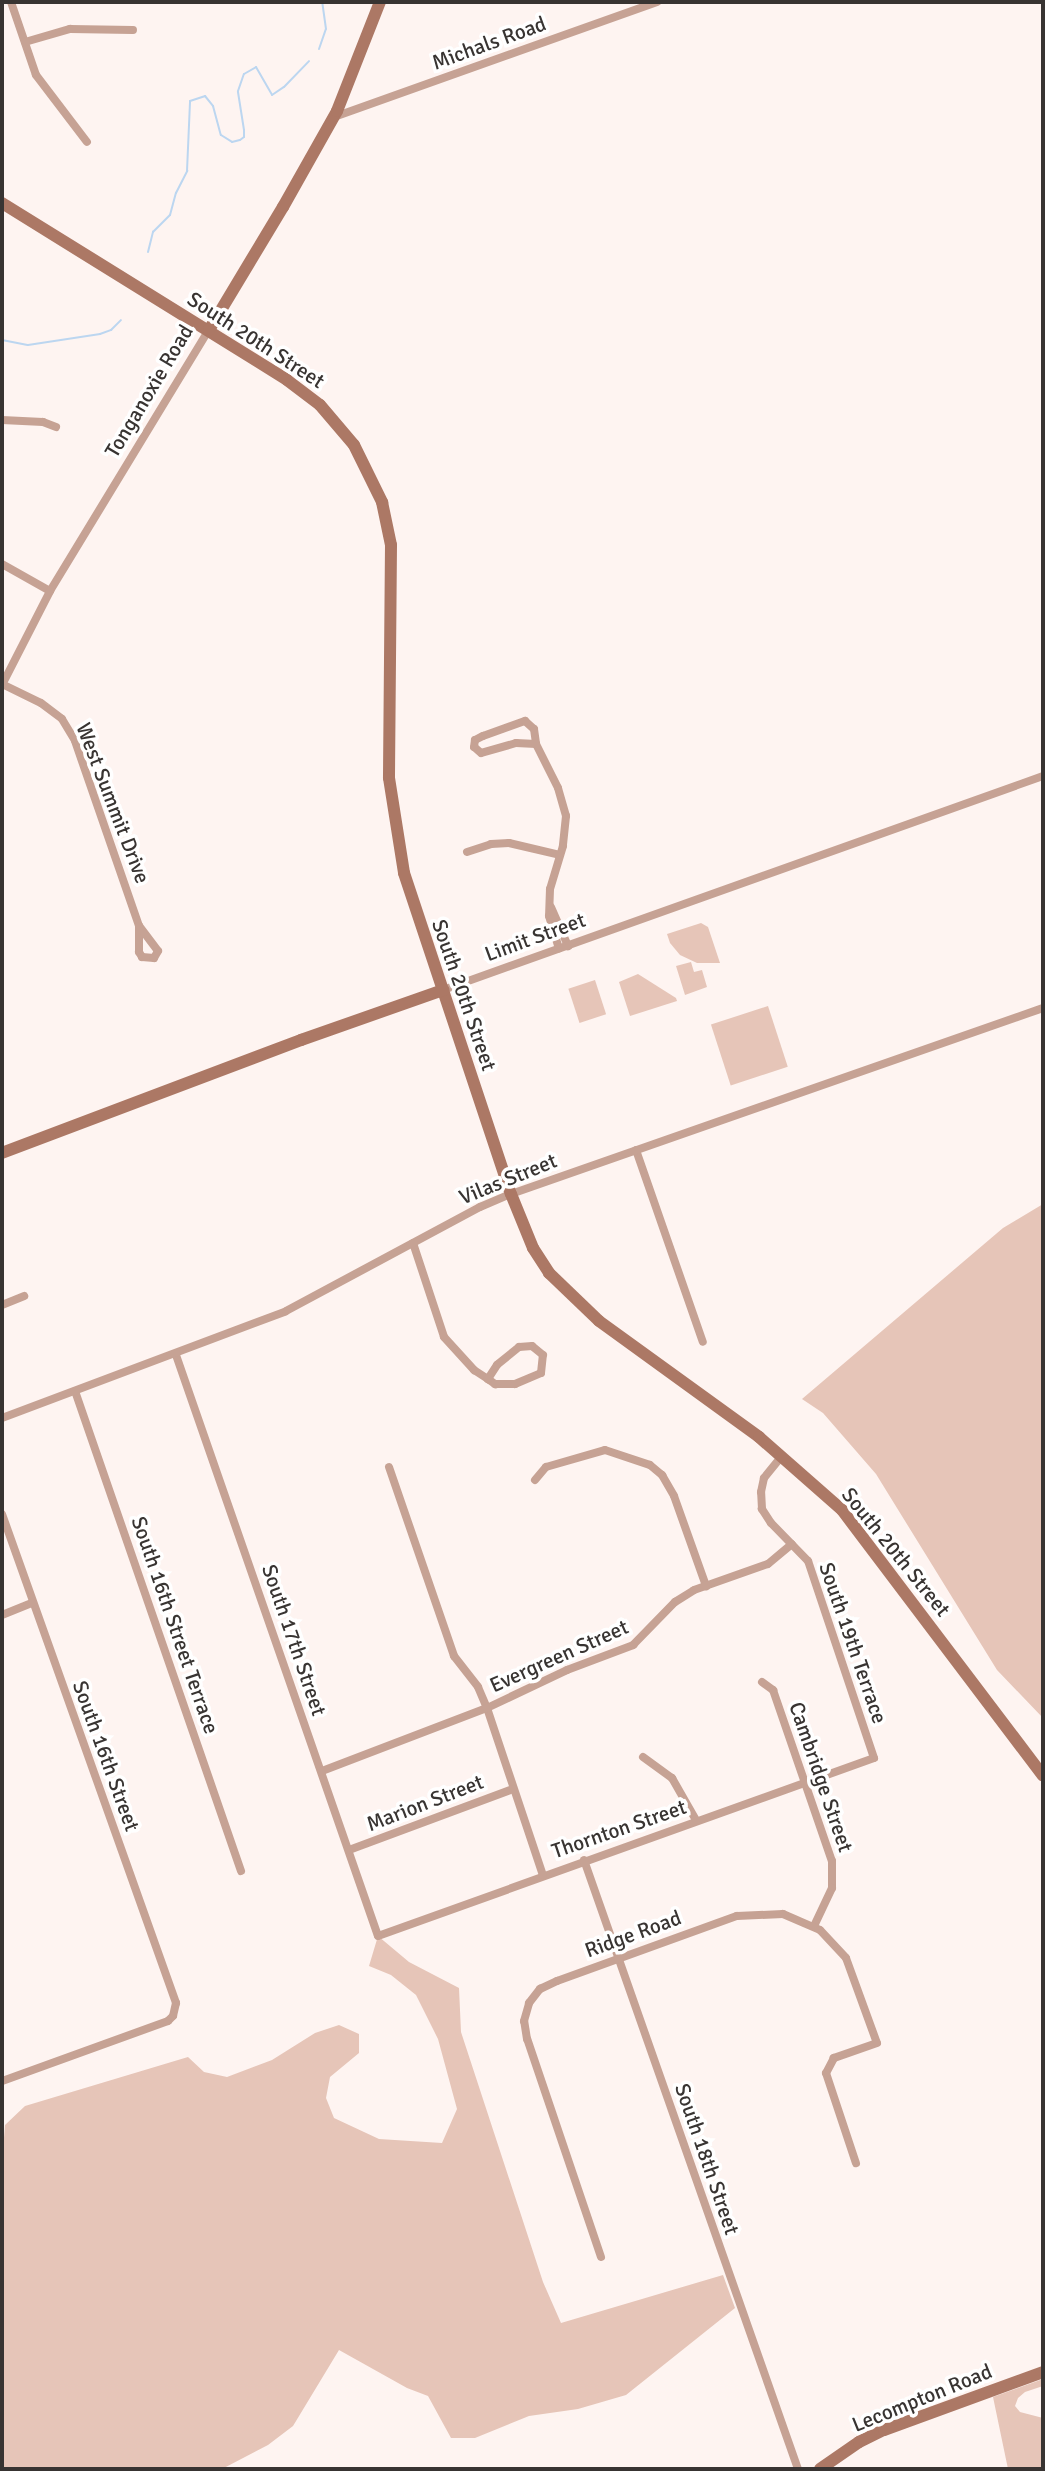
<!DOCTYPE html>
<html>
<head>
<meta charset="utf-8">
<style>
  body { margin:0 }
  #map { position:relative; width:1045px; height:2471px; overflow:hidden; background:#fef4f1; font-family:Signika,sans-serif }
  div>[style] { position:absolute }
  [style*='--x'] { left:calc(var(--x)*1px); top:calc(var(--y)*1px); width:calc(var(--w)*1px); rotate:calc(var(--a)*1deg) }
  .green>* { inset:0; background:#e6c5b8; transform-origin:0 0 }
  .stream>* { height:2px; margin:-1px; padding:0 1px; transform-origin:1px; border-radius:1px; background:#bcd6f0 }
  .street>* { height:8px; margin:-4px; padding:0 4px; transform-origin:4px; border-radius:4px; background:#c6a294 }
  .secondary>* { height:12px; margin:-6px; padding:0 6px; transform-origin:6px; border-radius:6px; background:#ac7865 }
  span { translate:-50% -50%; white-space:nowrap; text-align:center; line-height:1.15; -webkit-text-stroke:7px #fff; paint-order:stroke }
  .street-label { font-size:21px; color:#383432 }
  .frame { position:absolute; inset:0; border:4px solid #383432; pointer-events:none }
</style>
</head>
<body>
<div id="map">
  <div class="green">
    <div style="clip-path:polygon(701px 923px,708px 927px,720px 963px,697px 963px,680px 955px,670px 943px,667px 934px)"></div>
    <div style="clip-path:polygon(691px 962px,694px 972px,702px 970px,707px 987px,685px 995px,676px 966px)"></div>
    <div style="clip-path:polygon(638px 974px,676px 998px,677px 1001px,630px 1016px,619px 982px)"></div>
    <div style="left:595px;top:980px;width:36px;height:28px;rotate:72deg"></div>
    <div style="left:768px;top:1006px;width:64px;height:60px;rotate:72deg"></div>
    <div style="clip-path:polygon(1043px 1204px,1043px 1718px,997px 1670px,876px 1474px,823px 1413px,802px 1399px,1003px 1228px)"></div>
    <div style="clip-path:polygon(378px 1936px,409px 1962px,459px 1988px,461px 2032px,543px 2282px,561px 2323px,723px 2275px,735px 2308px,626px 2395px,578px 2409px,529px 2416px,475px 2438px,451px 2438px,428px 2396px,407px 2388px,339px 2350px,293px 2426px,268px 2445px,222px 2469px,2px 2469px,2px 2163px,5px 2125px,25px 2106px,188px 2057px,204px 2072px,227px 2077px,272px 2060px,315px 2033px,339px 2025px,359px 2034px,359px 2053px,330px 2077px,326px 2098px,334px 2118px,379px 2139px,442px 2143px,457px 2109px,438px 2039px,416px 1995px,391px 1975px,369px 1966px)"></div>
    <div style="clip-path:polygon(1043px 2379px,1043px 2386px,1025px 2392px,1018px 2398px,1015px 2406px,1020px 2412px,1043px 2418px,1043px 2469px,1008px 2469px,993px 2397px)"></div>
  </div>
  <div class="stream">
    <div style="--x:319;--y:49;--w:21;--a:-71"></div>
    <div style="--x:326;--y:29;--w:27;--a:-98"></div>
    <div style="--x:148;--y:252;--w:21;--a:-76"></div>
    <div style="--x:153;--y:232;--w:24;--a:-45"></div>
    <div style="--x:170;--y:215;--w:23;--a:-75"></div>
    <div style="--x:176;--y:193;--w:25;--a:-63"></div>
    <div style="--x:187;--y:171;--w:70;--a:-87.5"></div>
    <div style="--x:190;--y:101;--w:16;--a:-18"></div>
    <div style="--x:205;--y:96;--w:13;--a:51"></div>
    <div style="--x:213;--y:106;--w:30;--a:75"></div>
    <div style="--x:221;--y:135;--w:13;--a:32"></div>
    <div style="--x:232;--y:142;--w:8;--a:-14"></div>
    <div style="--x:240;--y:140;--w:5;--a:-37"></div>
    <div style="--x:244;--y:137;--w:7;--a:-90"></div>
    <div style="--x:244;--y:130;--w:39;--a:-99"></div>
    <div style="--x:238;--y:91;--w:18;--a:-71"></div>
    <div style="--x:244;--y:74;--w:14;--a:-30"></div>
    <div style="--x:256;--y:67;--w:32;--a:60"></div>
    <div style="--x:272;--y:95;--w:14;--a:-34"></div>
    <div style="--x:284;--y:87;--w:36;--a:-46"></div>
    <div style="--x:2;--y:340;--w:26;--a:11"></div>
    <div style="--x:28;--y:345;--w:73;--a:-8.7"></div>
    <div style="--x:100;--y:334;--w:12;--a:-20"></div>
    <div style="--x:111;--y:330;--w:14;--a:-45"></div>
  </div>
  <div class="street">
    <div style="--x:11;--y:2;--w:77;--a:71.1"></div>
    <div style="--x:36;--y:75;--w:84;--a:52.7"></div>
    <div style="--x:25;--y:42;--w:47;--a:-16.1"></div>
    <div style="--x:70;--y:29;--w:63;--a:0.9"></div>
    <div style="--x:334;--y:117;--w:343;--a:-19.6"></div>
    <div style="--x:2;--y:420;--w:41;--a:2.8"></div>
    <div style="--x:43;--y:422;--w:14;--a:21"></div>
    <div style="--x:2;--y:564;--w:55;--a:29.4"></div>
    <div style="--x:2;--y:684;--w:43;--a:26"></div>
    <div style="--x:41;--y:703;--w:26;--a:37"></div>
    <div style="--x:62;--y:719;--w:26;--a:59"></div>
    <div style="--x:75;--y:741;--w:196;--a:70.9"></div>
    <div style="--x:139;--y:926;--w:26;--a:90"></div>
    <div style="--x:139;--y:952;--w:6;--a:59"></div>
    <div style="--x:142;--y:957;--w:12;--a:5"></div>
    <div style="--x:154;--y:958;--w:8;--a:-60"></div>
    <div style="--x:158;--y:951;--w:31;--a:-127"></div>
    <div style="--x:2;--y:685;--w:106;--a:-62.9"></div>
    <div style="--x:50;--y:591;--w:306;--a:-58.7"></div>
    <div style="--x:536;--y:744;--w:20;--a:-177"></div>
    <div style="--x:516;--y:743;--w:36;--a:164"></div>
    <div style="--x:481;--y:753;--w:9;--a:-139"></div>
    <div style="--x:474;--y:747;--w:7;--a:-82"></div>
    <div style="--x:475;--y:740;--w:9;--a:-27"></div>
    <div style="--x:483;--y:736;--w:45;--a:-19.7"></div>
    <div style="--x:525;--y:721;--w:12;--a:42"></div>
    <div style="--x:534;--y:729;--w:15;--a:82"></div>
    <div style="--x:536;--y:744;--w:49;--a:63.4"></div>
    <div style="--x:558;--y:788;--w:29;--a:74"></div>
    <div style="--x:566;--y:816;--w:30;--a:96"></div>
    <div style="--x:563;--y:846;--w:45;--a:106.8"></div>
    <div style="--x:550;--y:889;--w:27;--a:92"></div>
    <div style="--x:549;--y:916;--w:34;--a:73"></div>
    <div style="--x:467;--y:852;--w:25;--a:-18"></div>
    <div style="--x:491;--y:844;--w:18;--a:-3"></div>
    <div style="--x:509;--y:843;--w:52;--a:13.2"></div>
    <div style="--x:551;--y:907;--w:43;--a:66.4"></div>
    <div style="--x:443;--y:990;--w:637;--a:-19.63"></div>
    <div style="--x:636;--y:1150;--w:203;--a:70.8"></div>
    <div style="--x:413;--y:1243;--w:99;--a:71.7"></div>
    <div style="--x:444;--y:1337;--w:45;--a:47.7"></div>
    <div style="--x:474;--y:1370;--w:17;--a:33"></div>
    <div style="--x:488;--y:1379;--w:9;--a:36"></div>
    <div style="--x:495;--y:1384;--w:20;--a:0"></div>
    <div style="--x:515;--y:1384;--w:28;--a:-23"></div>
    <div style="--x:541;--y:1373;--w:18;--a:-84"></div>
    <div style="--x:543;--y:1355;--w:14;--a:-141"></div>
    <div style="--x:532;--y:1346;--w:13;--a:176"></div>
    <div style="--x:519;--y:1347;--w:28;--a:141"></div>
    <div style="--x:497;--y:1365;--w:17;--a:123"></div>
    <div style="--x:2;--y:1305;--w:24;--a:-22"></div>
    <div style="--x:176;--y:1355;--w:615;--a:70.83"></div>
    <div style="--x:378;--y:1936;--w:527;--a:-19.74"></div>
    <div style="--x:874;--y:1758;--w:208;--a:-108.5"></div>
    <div style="--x:808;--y:1561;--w:53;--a:-134.2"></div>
    <div style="--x:771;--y:1523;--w:17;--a:-123"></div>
    <div style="--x:762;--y:1509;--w:17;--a:-93"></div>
    <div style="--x:761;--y:1492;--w:14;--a:-78"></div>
    <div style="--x:764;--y:1478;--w:28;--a:-51"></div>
    <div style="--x:75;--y:1391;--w:508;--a:70.92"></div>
    <div style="--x:2;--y:1418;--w:303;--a:-20.6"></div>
    <div style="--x:286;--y:1311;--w:220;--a:-28.2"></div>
    <div style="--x:480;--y:1207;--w:34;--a:-23"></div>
    <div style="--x:511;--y:1194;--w:564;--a:-19.27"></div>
    <div style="--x:389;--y:1467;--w:200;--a:71"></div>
    <div style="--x:454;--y:1656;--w:39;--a:52"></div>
    <div style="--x:478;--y:1687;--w:23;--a:67"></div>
    <div style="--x:487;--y:1708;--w:176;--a:71.5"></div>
    <div style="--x:535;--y:1480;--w:17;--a:-50"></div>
    <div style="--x:546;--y:1467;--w:61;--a:-16.1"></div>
    <div style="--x:605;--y:1450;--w:47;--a:18.4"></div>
    <div style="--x:650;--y:1465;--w:16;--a:40"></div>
    <div style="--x:662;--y:1475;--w:24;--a:60"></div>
    <div style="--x:674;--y:1496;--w:96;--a:70.4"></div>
    <div style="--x:2;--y:1514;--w:519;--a:70.41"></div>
    <div style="--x:176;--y:2003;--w:13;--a:103"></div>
    <div style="--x:173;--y:2016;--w:7;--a:135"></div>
    <div style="--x:168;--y:2021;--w:177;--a:160.1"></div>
    <div style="--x:2;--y:1615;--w:32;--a:-22"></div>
    <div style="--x:762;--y:1682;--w:14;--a:36"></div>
    <div style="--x:773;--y:1690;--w:181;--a:71"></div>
    <div style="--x:832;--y:1861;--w:27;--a:90"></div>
    <div style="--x:832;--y:1888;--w:42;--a:115.3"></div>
    <div style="--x:643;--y:1757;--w:36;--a:36"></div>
    <div style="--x:672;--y:1778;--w:48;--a:60.3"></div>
    <div style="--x:322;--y:1771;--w:177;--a:-20.9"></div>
    <div style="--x:487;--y:1708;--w:89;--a:-25.4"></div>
    <div style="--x:567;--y:1670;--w:71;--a:-20.7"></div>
    <div style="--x:633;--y:1645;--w:60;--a:-45.7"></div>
    <div style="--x:675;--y:1602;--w:22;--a:-32"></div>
    <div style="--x:694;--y:1590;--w:78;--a:-19.4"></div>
    <div style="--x:768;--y:1564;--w:31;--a:-40"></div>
    <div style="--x:349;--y:1850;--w:175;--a:-20.4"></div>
    <div style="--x:584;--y:1860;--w:646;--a:70.64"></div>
    <div style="--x:601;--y:2257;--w:230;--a:-108.7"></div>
    <div style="--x:527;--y:2039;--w:18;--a:-99"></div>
    <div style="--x:524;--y:2021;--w:19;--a:-74"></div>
    <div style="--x:529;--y:2003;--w:18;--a:-52"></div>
    <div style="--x:540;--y:1989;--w:19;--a:-25"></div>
    <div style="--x:557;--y:1981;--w:191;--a:-19.9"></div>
    <div style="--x:737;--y:1916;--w:46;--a:-2.5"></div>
    <div style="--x:783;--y:1914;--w:40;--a:23.4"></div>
    <div style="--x:820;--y:1930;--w:38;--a:47"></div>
    <div style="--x:846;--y:1958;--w:90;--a:70"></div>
    <div style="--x:877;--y:2043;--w:46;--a:160.8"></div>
    <div style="--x:834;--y:2058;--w:17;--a:118"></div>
    <div style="--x:826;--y:2073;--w:95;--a:71.6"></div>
  </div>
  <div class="secondary">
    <div style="--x:2;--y:203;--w:335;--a:31.8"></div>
    <div style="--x:287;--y:380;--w:41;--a:37.1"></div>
    <div style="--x:320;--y:405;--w:52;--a:49.6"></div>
    <div style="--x:354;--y:445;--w:64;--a:63.8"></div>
    <div style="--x:382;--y:502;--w:44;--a:78.2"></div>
    <div style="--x:391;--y:545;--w:233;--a:90.5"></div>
    <div style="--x:389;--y:778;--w:96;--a:81"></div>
    <div style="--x:404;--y:873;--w:338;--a:71.6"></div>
    <div style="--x:511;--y:1194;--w:58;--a:67.8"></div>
    <div style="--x:533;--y:1248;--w:30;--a:57"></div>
    <div style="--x:549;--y:1273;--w:69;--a:43.8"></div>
    <div style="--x:599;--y:1321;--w:198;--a:35.9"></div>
    <div style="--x:759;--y:1437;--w:111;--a:41.3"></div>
    <div style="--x:842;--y:1510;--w:333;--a:52.9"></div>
    <div style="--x:209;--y:330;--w:144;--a:-59"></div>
    <div style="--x:283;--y:207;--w:110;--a:-60.6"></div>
    <div style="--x:337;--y:111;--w:117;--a:-68.5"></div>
    <div style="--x:2;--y:1153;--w:320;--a:-20.7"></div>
    <div style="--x:301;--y:1040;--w:151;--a:-19.4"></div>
    <div style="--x:820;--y:2469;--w:47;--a:-34.7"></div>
    <div style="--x:859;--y:2442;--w:28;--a:-26"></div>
    <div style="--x:884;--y:2430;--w:169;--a:-20"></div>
  </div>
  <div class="street-label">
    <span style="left:489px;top:43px;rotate:-20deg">Michals Road</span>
    <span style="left:256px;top:340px;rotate:33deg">South 20th Street</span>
    <span style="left:149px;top:391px;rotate:-59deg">Tonganoxie Road</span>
    <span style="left:113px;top:803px;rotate:69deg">West Summit Drive</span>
    <span style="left:535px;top:937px;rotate:-20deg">Limit Street</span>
    <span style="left:464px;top:995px;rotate:71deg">South 20th Street</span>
    <span style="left:508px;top:1179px;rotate:-22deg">Vilas Street</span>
    <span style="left:896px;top:1552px;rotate:51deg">South 20th Street</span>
    <span style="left:175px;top:1625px;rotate:71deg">South 16th Street Terrace</span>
    <span style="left:294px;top:1640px;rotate:71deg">South 17th Street</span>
    <span style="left:853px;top:1643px;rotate:71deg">South 19th Terrace</span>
    <span style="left:559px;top:1656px;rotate:-24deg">Evergreen Street</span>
    <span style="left:106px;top:1756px;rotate:70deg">South 16th Street</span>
    <span style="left:821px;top:1777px;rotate:71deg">Cambridge Street</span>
    <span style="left:425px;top:1803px;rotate:-21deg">Marion Street</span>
    <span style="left:619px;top:1829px;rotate:-19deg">Thornton Street</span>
    <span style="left:633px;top:1934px;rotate:-20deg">Ridge Road</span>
    <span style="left:707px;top:2159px;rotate:71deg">South 18th Street</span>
    <span style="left:922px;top:2398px;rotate:-22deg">Lecompton Road</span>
  </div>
  <div class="frame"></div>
</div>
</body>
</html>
